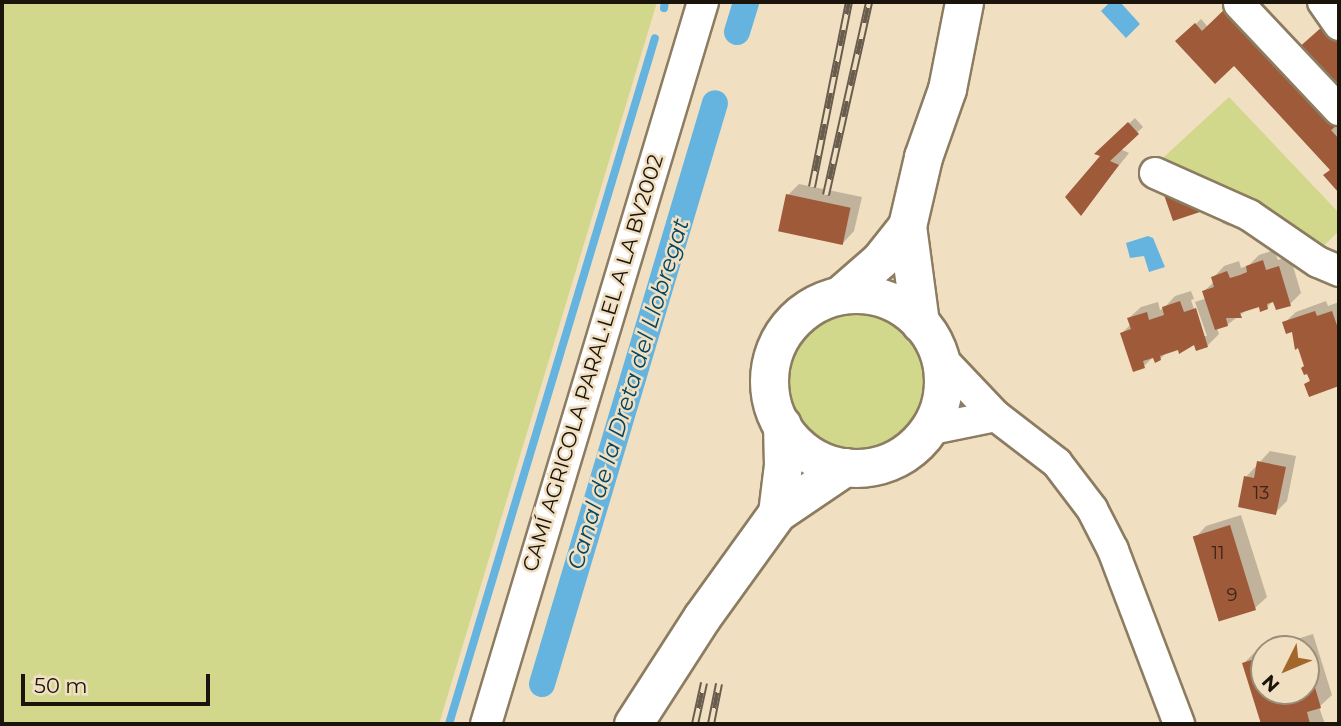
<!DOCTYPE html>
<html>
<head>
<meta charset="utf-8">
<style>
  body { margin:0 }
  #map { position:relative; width:1341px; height:726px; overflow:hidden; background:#f1dfc2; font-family:Montserrat,sans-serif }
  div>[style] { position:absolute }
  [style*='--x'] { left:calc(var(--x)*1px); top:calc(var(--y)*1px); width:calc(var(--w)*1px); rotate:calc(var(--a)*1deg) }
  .green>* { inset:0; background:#d1d78b }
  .round { border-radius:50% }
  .water>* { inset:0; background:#64b4df }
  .shadow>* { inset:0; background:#0003 }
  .stream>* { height:8px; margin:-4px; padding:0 4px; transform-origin:4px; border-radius:4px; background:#64b4df }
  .canal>* { height:26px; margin:-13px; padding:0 13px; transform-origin:13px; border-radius:13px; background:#64b4df }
  .building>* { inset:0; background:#9e5a39; transform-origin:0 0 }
  .roads { filter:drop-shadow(2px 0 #8c7c61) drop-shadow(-2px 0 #8c7c61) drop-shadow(0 2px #8c7c61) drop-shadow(0 -2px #8c7c61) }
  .minor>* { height:30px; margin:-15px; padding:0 15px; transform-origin:15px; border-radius:15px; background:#fff }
  .major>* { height:37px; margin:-18.5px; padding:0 18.5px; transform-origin:18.5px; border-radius:18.5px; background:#fff }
  .major>.ring { margin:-18.5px; padding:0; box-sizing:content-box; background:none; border:37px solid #fff; border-radius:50% }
  .rail>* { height:8px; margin-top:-4px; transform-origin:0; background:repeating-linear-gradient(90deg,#f1dfc2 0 16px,#685d4d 0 32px); box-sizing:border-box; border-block:2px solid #685d4d }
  span { translate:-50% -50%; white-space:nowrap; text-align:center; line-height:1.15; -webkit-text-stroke:5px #f1dfc2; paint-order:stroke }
  .number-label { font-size:18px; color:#3b2616 }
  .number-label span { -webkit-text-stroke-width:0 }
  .street-label { font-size:21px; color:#1a140a }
  .water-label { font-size:23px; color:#004763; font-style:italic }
  .frame { position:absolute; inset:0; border:4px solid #1a140a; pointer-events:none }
  .north { position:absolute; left:1250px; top:635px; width:70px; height:70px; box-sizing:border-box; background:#f1dfc2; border:2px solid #9b8e78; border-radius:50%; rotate:227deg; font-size:19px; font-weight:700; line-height:28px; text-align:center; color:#1a140a }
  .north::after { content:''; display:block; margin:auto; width:24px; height:32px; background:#a4672b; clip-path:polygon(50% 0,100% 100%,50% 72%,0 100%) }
  .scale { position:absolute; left:21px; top:674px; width:189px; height:32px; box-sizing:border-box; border:4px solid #1a140a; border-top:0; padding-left:9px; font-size:21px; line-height:24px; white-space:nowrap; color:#1a140a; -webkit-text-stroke:5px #f1dfc2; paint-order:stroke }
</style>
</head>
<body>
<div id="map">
  <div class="green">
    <div style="clip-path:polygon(2px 2px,657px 2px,439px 724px,2px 724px)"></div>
    <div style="clip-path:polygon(1229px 97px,1339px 213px,1339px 231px,1316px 253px,1153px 167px)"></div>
    <div class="round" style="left:782px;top:310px;width:144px;height:144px"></div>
  </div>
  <div class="water">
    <div style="clip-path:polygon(1110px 2px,1120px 2px,1140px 24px,1126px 38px,1101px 11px)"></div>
    <div style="clip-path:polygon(1148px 236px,1153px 238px,1165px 267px,1149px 272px,1144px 256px,1130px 258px,1126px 243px)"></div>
  </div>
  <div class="shadow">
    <div style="clip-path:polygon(1201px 19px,1208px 27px,1339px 101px,1339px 190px,1326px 175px,1332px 170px,1234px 63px,1178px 41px)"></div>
    <div style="clip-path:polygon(1135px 118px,1143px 127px,1120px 149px,1129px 153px,1081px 213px,1103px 156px,1097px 153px)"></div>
    <div style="clip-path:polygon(799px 184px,862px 197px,854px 231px,843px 243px,788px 195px)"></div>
    <div style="clip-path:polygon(1223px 213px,1234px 221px,1229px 226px,1222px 223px)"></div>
    <div style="clip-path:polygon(1274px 250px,1278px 260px,1290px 256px,1301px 293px,1290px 304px,1274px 300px,1267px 307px,1260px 305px,1248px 309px,1227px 325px,1217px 328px,1219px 334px,1208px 345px,1197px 349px,1194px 343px,1167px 352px,1160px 359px,1154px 356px,1144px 366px,1122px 333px,1131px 324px,1129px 318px,1141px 307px,1158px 302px,1160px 310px,1164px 308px,1175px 296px,1191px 291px,1194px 299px,1191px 300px,1203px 336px,1207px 336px,1195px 302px,1207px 298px,1204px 291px,1214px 282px,1213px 278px,1224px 266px,1239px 261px,1241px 268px,1249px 265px,1259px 255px)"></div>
    <div style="clip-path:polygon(1326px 301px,1328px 306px,1339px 302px,1339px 384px,1310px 395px,1306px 384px,1311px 379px,1294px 329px,1284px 323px,1296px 312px)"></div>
    <div style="clip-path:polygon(1270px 451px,1296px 456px,1287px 501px,1275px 513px,1246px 477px)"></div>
    <div style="clip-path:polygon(1241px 515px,1267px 597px,1255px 608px,1195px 538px,1206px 526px)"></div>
    <div style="clip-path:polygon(1313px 634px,1332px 695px,1319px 707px,1325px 724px,1263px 724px,1244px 663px,1255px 652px,1264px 649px,1264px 691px,1306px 691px,1306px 649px,1265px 649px)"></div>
  </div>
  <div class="stream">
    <div style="--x:664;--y:8;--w:6;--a:-81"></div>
    <div style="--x:449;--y:724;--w:716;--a:-73.29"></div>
  </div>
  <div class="canal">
    <div style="--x:737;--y:32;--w:31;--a:-73"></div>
    <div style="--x:542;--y:684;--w:606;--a:-73.42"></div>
  </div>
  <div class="building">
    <div style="clip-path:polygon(1229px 5px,1339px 124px,1331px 130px,1339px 139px,1339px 193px,1323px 175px,1330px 170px,1234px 66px,1215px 84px,1175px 41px,1195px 23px,1202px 31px)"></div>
    <div style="clip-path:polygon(1323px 26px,1339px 43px,1339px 96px,1296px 50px)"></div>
    <div style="clip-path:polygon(1128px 122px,1139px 134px,1110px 161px,1119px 165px,1081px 216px,1065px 197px,1100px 156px,1094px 154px)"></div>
    <div style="clip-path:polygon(1162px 189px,1209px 209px,1173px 221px)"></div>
    <div style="left:786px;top:194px;width:66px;height:38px;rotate:12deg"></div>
    <div style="clip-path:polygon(1263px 260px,1266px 270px,1279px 266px,1291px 306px,1276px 310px,1273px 302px,1267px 304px,1268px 309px,1260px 312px,1259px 307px,1240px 313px,1242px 318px,1226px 318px,1228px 326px,1215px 330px,1202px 291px,1214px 287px,1211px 277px,1227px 271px,1230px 278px,1240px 275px,1247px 272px,1246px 266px)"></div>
    <div style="clip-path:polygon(1180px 301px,1184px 312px,1196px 308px,1208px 347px,1196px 351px,1194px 345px,1179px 354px,1178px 350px,1160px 356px,1161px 360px,1155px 363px,1153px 358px,1143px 361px,1145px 368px,1133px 372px,1120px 333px,1131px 329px,1127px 318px,1147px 312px,1149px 320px,1164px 315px,1162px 307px)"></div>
    <div style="clip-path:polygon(1315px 311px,1317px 316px,1332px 311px,1339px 331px,1339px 386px,1309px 397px,1304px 384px,1310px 381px,1307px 374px,1304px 375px,1301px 368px,1304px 366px,1298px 348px,1295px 350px,1292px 332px,1286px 334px,1282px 322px)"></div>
    <div style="clip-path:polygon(1257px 461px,1286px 467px,1276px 515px,1238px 507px,1244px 476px,1254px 478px)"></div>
    <div style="left:1230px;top:525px;width:89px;height:39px;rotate:73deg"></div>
    <div style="clip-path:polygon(1264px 656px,1264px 691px,1306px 691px,1307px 660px,1321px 708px,1307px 712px,1310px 724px,1261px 724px,1242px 663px)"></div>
  </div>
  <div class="roads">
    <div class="minor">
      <div style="--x:1323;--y:2;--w:28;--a:55"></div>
      <div style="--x:1239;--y:4;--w:146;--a:46.7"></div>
      <div style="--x:1155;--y:173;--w:103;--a:24.1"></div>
      <div style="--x:1249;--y:215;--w:83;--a:34.3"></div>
      <div style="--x:1318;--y:262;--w:23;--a:23"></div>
      <div style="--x:940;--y:357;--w:81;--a:46.5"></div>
      <div style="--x:996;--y:416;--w:77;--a:37.6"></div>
      <div style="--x:1057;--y:463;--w:58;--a:52.7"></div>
      <div style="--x:1092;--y:509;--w:46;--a:62.9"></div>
      <div style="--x:1113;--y:550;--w:186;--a:69.2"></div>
      <div style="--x:927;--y:430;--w:70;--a:-11.5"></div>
      <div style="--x:486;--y:724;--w:754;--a:-73.27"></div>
    </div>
    <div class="major">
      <div class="ring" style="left:769px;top:294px;width:137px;height:137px"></div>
      <div style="--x:840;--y:295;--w:53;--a:-41.2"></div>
      <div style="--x:880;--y:260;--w:43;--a:-51.5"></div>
      <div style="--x:920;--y:323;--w:98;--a:-97.6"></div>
      <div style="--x:907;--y:226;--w:71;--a:-76.9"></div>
      <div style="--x:923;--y:157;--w:72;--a:-70.6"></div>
      <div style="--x:947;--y:89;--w:89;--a:-78.9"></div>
      <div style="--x:777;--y:513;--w:48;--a:-82.9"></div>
      <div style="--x:783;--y:465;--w:40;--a:-91.4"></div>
      <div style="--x:633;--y:724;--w:127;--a:-57.2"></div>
      <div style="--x:702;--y:617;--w:128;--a:-54.2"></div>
      <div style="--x:777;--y:513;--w:82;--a:-34.1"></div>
    </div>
  </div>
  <div class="rail">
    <div style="--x:812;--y:187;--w:189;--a:-78.7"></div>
    <div style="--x:826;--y:195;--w:198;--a:-77.4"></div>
    <div style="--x:695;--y:724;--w:42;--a:-77.6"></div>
    <div style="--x:711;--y:724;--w:41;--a:-78.7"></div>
  </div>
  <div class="number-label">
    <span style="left:1261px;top:493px">13</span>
    <span style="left:1218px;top:553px">11</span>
    <span style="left:1232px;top:595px">9</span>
  </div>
  <div class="street-label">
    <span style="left:593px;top:363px;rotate:-73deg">CAMÍ AGRICOLA PARAL·LEL A LA BV2002</span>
  </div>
  <div class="water-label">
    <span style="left:628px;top:394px;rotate:-73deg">Canal de la Dreta del Llobregat</span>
  </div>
  <div class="frame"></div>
  <div class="north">N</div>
  <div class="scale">50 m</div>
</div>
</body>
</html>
